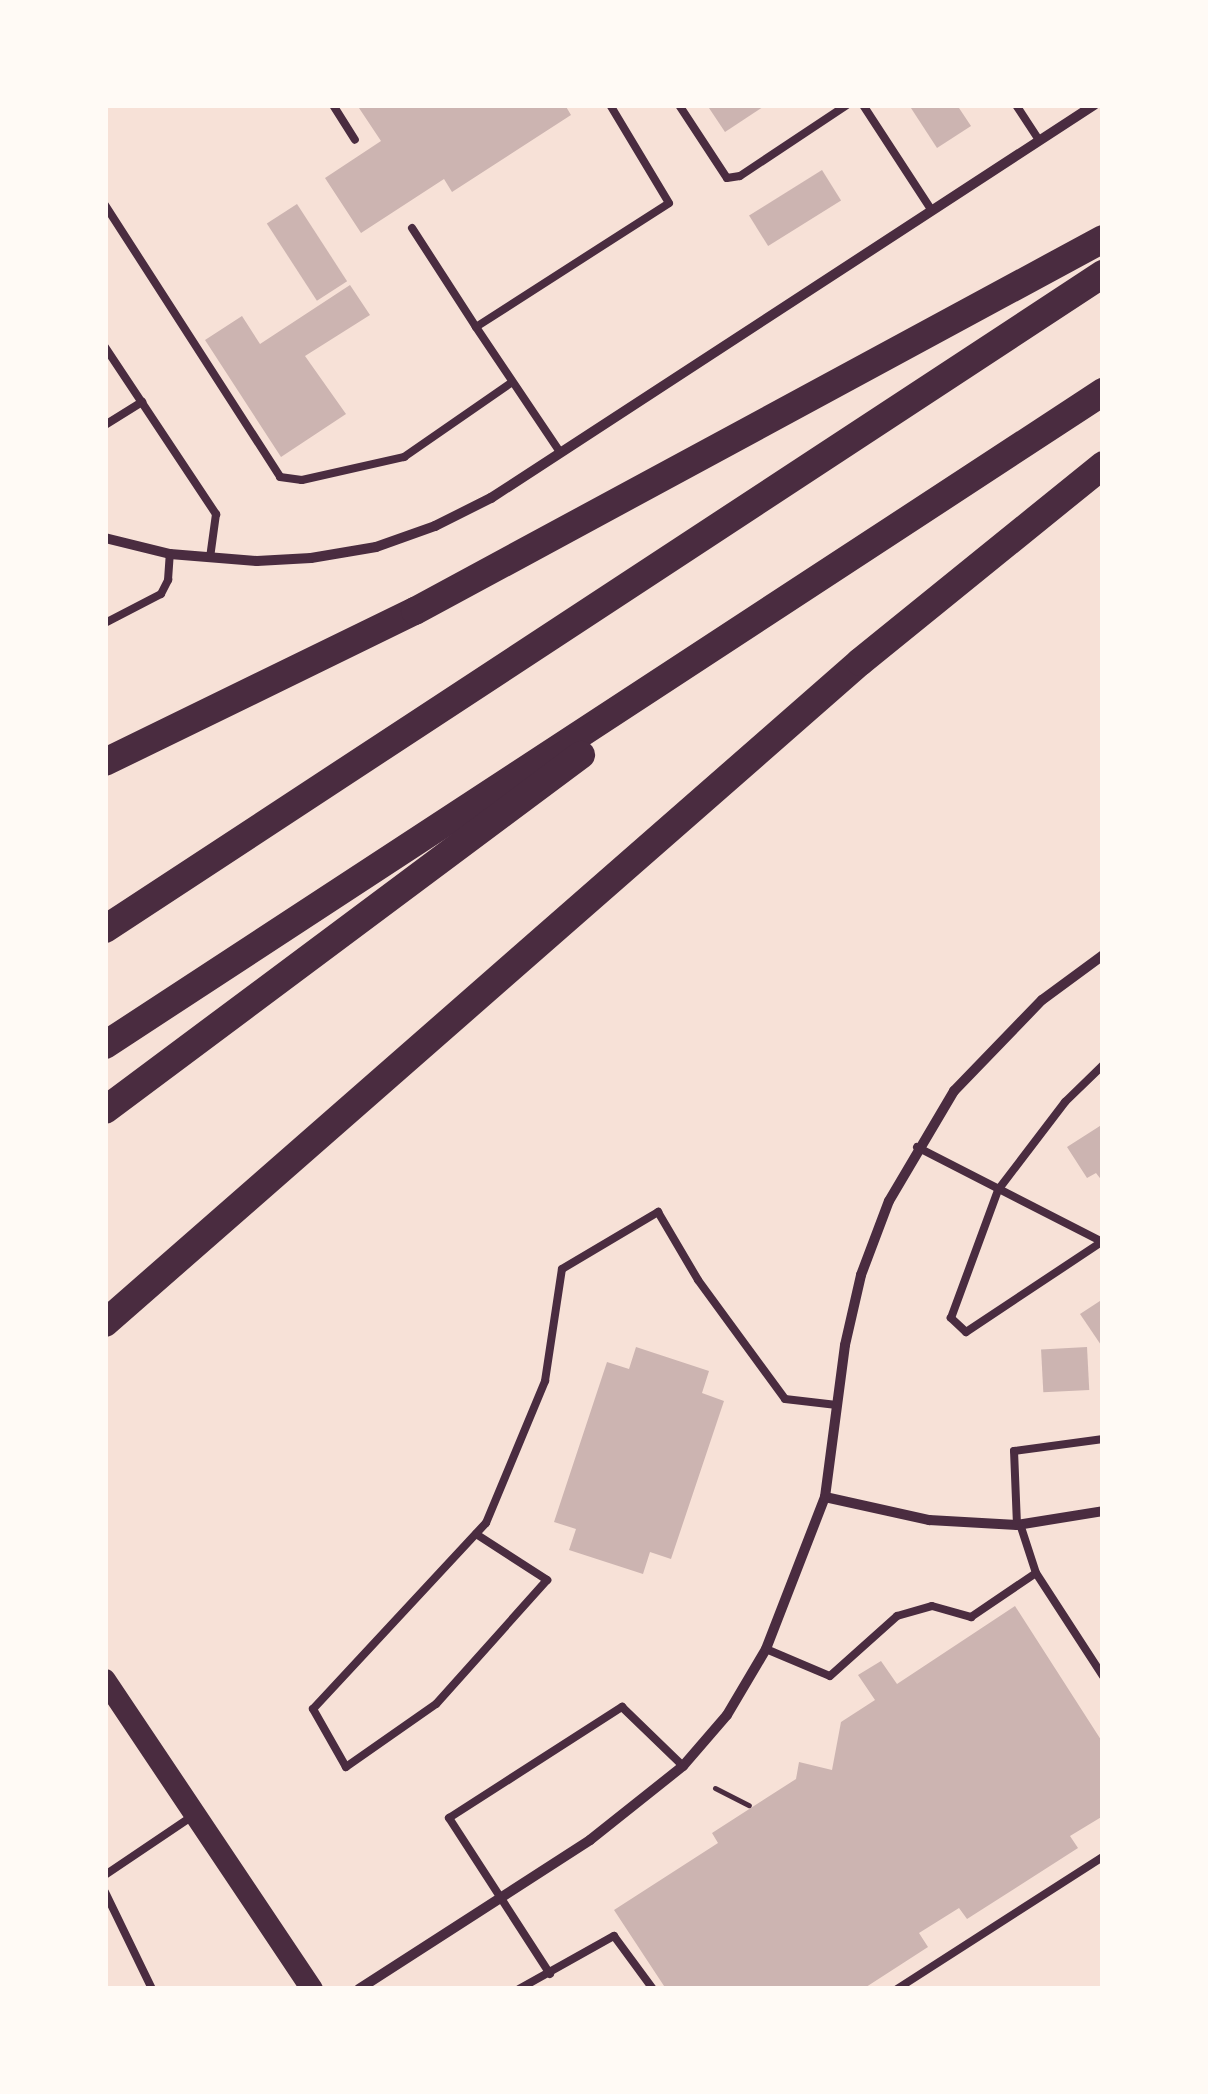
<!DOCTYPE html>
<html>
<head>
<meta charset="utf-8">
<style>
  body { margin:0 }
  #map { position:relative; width:1208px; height:2094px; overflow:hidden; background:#f7e1d7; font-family:"PT Sans",sans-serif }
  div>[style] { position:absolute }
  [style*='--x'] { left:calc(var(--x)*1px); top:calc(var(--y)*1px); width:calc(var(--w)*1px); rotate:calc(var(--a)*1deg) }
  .building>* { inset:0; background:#ccb4b1; transform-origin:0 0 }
  .path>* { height:5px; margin:-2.5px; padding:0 2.5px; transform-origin:2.5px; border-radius:2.5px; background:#4a2c40 }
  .service>* { height:8px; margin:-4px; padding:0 4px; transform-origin:4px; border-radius:4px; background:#4a2c40 }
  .minor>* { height:10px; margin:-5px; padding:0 5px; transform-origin:5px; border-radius:5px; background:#4a2c40 }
  .primary>* { height:22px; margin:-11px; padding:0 11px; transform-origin:11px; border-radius:11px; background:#4a2c40 }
  .motorway>* { height:28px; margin:-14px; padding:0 14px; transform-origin:14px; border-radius:14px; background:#4a2c40 }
  span { translate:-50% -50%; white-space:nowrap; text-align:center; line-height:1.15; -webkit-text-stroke:10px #fffaf5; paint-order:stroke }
  .frame { position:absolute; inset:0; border:108px solid #fffaf5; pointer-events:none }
</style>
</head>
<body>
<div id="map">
  <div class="building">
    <div style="clip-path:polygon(357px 105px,565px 105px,571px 115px,452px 192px,444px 179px,361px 233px,325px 178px,381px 141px)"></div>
    <div style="clip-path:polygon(707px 105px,766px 105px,725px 132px)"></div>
    <div style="clip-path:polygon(909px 105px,957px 105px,971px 126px,937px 148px)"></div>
    <div style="left:822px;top:170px;width:36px;height:86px;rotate:58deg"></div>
    <div style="left:297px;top:204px;width:92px;height:36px;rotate:57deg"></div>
    <div style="clip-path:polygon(350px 285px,370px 315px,305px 356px,346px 414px,281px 457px,205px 340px,242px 316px,260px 344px)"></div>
    <div style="clip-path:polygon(1103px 1124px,1103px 1182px,1096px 1173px,1087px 1178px,1067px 1147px)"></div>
    <div style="clip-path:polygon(1103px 1299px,1103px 1348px,1080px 1314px)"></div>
    <div style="clip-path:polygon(636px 1347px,709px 1371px,702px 1393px,724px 1401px,671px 1559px,650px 1552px,643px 1574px,569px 1550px,576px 1529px,554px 1522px,607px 1362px,629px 1369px)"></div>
    <div style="left:1087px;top:1347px;width:43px;height:46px;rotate:87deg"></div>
    <div style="clip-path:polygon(1015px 1606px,1103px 1743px,1103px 1816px,1070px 1836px,1078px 1848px,967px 1919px,959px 1908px,919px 1933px,928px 1947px,863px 1989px,666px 1989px,614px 1910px,718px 1843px,712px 1833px,796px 1779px,799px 1762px,832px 1770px,841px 1722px,875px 1700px,858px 1675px,881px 1661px,897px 1684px)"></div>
  </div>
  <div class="path">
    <div style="--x:715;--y:1788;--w:38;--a:27"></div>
  </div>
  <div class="service">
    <div style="--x:333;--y:105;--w:41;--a:57.8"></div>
    <div style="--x:679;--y:105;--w:87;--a:56.7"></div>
    <div style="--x:727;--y:178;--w:13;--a:-9"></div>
    <div style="--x:740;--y:176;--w:128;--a:-33.6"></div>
    <div style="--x:863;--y:105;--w:126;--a:56.9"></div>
    <div style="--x:1016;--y:105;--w:42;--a:56.7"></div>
    <div style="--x:105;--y:205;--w:323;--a:57.2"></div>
    <div style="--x:280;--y:477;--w:22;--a:8"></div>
    <div style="--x:302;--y:480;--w:105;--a:-12.7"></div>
    <div style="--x:404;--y:457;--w:130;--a:-34.7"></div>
    <div style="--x:412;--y:228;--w:118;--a:57.1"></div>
    <div style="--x:105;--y:347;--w:201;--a:56.4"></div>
    <div style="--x:216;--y:514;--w:44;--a:97.8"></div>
    <div style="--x:105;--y:425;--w:44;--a:-31.9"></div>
    <div style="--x:560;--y:452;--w:151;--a:-123.9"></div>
    <div style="--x:476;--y:327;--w:229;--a:-32.7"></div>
    <div style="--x:669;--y:203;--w:114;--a:-121"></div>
    <div style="--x:105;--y:623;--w:63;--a:-27.4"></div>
    <div style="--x:161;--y:594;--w:16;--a:-63"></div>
    <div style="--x:168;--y:580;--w:26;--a:-86"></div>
    <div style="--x:917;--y:1147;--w:209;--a:27.1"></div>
    <div style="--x:1100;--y:1243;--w:161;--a:146.4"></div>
    <div style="--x:966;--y:1332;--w:21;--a:-137"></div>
    <div style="--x:951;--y:1318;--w:136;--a:-69.8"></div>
    <div style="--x:998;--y:1190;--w:111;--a:-52.7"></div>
    <div style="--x:1065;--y:1102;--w:53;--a:-44.2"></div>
    <div style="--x:1020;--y:1524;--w:52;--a:71.9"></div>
    <div style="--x:1036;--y:1573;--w:123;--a:57"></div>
    <div style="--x:1017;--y:1525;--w:74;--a:-92.3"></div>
    <div style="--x:1014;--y:1451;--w:90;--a:-7.7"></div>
    <div style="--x:476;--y:1534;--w:85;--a:32.9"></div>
    <div style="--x:547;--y:1580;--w:166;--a:131.8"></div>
    <div style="--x:436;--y:1704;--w:110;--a:145"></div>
    <div style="--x:346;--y:1767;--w:67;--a:-119.6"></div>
    <div style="--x:313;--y:1709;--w:254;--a:-47.1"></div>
    <div style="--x:486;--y:1523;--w:154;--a:-67.4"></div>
    <div style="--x:545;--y:1381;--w:113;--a:-81.4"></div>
    <div style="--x:562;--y:1269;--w:112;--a:-30.7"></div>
    <div style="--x:658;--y:1212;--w:79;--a:59.5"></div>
    <div style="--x:698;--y:1280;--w:147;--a:53.8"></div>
    <div style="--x:785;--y:1399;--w:52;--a:6.6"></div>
    <div style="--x:766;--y:1649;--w:69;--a:22.9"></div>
    <div style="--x:830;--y:1676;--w:90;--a:-41.8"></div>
    <div style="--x:897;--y:1616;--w:36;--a:-16"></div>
    <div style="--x:932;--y:1606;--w:41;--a:15.8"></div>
    <div style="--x:971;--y:1617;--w:78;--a:-34.1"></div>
    <div style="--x:105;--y:1875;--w:104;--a:-34"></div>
    <div style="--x:105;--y:1892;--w:108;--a:64.1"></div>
    <div style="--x:550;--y:1974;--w:186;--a:-122.9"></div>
    <div style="--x:449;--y:1818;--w:206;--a:-32.7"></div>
    <div style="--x:622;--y:1707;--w:85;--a:44"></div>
    <div style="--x:519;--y:1989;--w:109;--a:-29.2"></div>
    <div style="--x:614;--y:1936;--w:66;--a:53.7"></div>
    <div style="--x:897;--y:1989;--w:245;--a:-32.7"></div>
  </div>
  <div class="minor">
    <div style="--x:105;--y:538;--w:67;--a:13.8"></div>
    <div style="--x:170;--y:554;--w:87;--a:4.6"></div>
    <div style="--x:257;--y:561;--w:54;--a:-3.2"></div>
    <div style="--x:311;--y:558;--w:66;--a:-9.6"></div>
    <div style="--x:376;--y:547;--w:63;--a:-19.6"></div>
    <div style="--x:435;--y:526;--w:63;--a:-26.6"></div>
    <div style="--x:491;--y:498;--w:720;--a:-33.09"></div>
    <div style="--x:825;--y:1497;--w:107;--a:12.5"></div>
    <div style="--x:929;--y:1520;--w:88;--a:3.3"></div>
    <div style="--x:1017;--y:1525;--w:87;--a:-9.2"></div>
    <div style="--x:359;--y:1989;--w:275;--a:-32.8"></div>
    <div style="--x:590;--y:1840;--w:119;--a:-38.5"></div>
    <div style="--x:683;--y:1766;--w:67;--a:-49.2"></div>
    <div style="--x:727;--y:1715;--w:77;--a:-59.4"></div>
    <div style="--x:766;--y:1649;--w:163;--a:-68.8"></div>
    <div style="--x:825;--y:1497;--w:153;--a:-82.5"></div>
    <div style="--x:845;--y:1345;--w:72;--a:-77.1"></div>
    <div style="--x:861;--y:1275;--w:79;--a:-69.3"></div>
    <div style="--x:889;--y:1201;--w:128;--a:-59.4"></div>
    <div style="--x:954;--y:1091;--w:127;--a:-46"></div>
    <div style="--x:1042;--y:1000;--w:76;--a:-36.4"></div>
  </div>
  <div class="primary">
    <div style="--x:105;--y:1680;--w:372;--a:56.2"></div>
  </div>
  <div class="motorway">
    <div style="--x:105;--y:762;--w:345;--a:-26"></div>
    <div style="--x:415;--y:611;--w:782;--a:-28.4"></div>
    <div style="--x:105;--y:929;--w:1194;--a:-33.28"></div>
    <div style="--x:105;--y:1045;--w:1193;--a:-33.2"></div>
    <div style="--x:105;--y:1110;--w:594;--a:-36.72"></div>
    <div style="--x:105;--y:1323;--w:1003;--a:-41.2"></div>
    <div style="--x:860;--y:662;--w:313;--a:-39"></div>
  </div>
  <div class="frame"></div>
</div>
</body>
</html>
